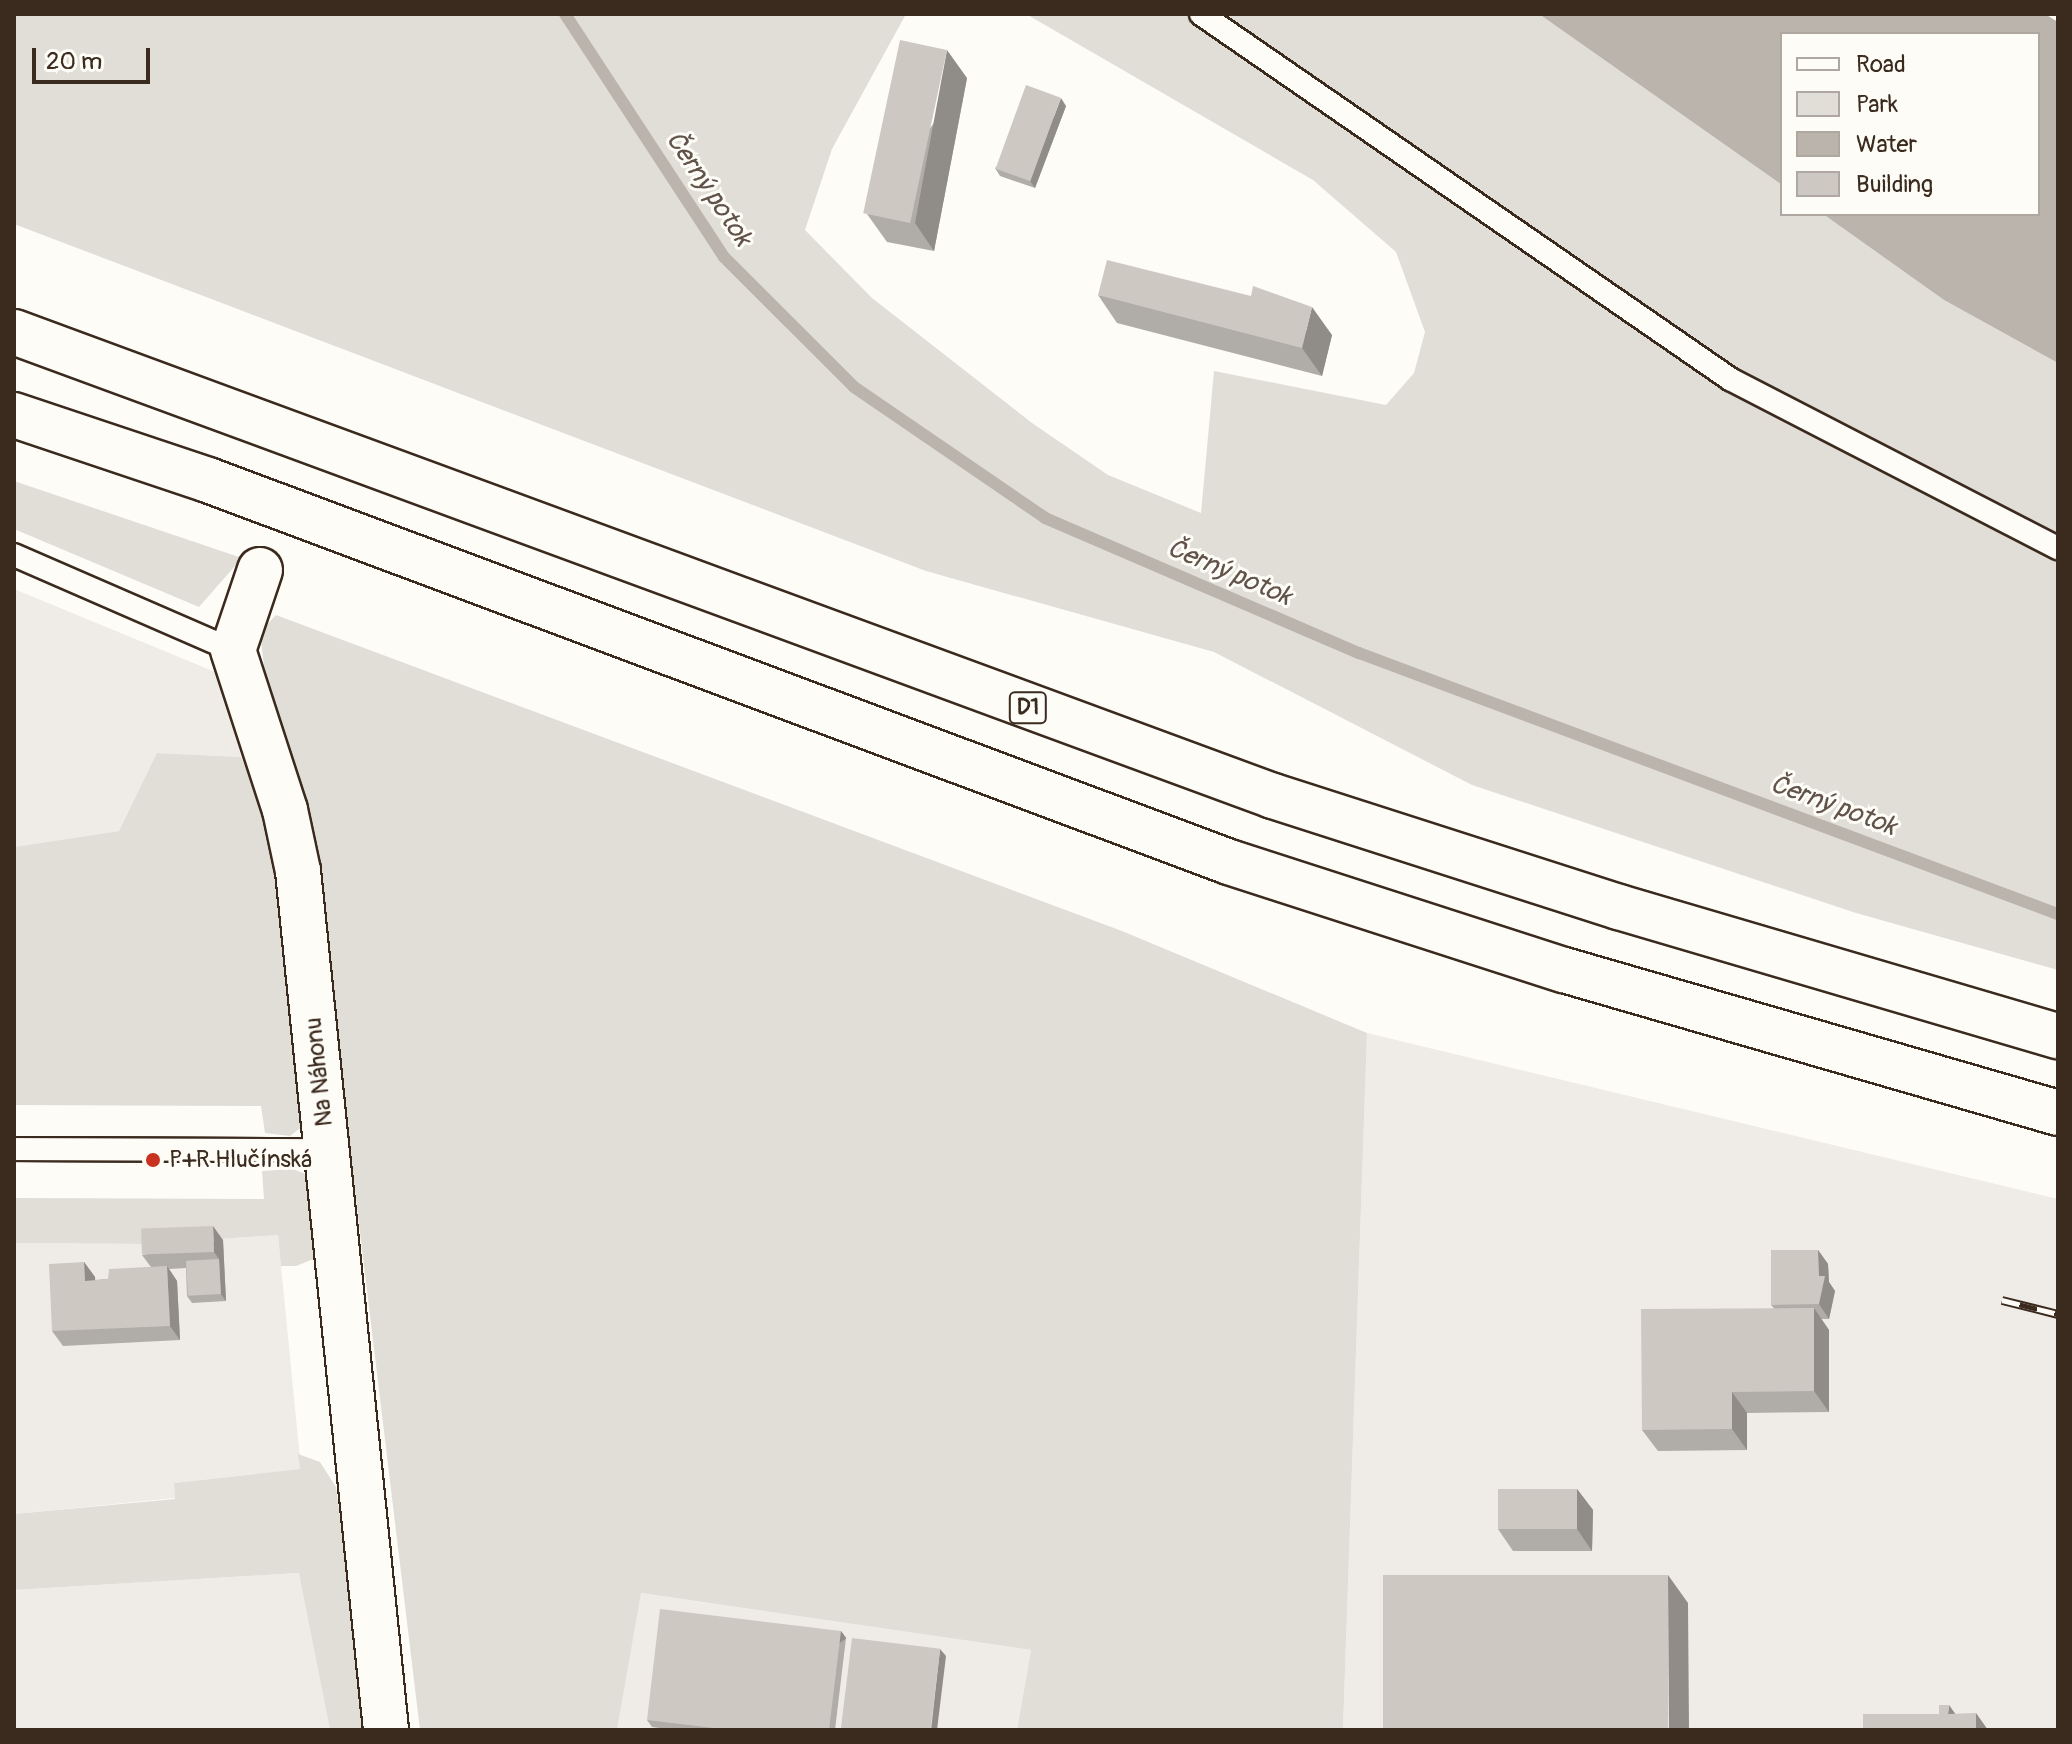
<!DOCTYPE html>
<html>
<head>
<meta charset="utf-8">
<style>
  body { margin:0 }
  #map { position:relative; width:2072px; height:1744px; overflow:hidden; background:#fdfcf7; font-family:Pangolin,sans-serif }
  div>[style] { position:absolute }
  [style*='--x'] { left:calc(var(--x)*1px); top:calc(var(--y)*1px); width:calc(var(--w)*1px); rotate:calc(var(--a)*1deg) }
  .built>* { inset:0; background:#efece7 }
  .green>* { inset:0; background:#e1ded7 }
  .water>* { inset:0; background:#bbb4ad }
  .stream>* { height:12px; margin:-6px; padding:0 6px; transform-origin:6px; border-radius:6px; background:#bbb4ad }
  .roads { filter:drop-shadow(2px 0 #3b2a1e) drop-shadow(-2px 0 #3b2a1e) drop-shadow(0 2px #3b2a1e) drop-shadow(0 -2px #3b2a1e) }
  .lane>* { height:22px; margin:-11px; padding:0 11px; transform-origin:11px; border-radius:11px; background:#fdfcf7 }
  .street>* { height:44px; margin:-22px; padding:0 22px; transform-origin:22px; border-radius:22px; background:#fdfcf7 }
  .highway>* { height:44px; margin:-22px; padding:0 22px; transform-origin:22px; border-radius:22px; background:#fdfcf7 }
  .rail>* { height:9px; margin-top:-4.5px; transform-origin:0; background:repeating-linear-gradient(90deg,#fdfcf7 0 18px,#3b2a1e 0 36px); box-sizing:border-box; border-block:2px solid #3b2a1e }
  .wall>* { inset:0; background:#b0aca7 }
  .shaded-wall>* { inset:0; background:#908c88; transform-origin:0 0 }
  .building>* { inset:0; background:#cdc8c2; transform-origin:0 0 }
  .dots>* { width:22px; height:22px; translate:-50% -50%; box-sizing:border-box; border:4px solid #fdfcf7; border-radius:50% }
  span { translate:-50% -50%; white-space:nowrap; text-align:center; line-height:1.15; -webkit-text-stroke:6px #fdfcf7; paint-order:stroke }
  .shield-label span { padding:2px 6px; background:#fdfcf7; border:2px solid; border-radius:6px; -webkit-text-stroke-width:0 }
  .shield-label { font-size:22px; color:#3b2a1e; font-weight:700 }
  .street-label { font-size:24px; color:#3b2a1e }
  .poi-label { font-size:24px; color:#3b2a1e }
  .left { translate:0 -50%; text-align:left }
  .water-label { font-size:26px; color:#615349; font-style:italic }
  .frame { position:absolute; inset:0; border:16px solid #3b2a1e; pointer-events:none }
  .legend { position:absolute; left:1780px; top:32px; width:260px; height:184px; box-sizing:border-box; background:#fdfcf7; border:2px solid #afa8a0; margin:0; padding:10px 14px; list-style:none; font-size:24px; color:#3b2a1e }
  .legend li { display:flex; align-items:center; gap:16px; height:40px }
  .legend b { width:40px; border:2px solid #afa8a0 }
  .scale { position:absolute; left:32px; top:48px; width:118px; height:36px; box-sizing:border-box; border:4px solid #3b2a1e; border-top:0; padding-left:10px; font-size:24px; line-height:28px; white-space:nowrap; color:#3b2a1e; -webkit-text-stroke:6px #fdfcf7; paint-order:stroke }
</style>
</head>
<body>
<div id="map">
  <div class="built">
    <div style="clip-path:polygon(14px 589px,225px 676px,241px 757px,158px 753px,119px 831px,14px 847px)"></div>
    <div style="clip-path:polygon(1367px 1033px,2058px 1199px,2058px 1730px,1343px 1730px)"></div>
    <div style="clip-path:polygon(278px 1235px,301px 1469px,174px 1483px,175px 1498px,14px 1514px,14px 1243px,151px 1244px)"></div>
    <div style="clip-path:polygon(300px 1573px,330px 1730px,14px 1730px,14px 1590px)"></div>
    <div style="clip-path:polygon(640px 1593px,1031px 1650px,1017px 1730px,617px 1730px)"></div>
  </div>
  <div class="green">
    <div style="clip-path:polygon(14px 14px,906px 14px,832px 149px,805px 230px,872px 298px,1032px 423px,1108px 475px,1201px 513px,1214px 371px,1386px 405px,1414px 373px,1425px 332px,1396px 252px,1313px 180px,1026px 14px,1539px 14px,1782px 185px,1782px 214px,1823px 214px,1944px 300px,2058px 363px,2058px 970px,1856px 913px,1472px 785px,1214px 652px,926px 571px,14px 224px)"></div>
    <div style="clip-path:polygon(14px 481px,242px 558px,199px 607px,14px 529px)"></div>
    <div style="clip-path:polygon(276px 615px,1122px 931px,1367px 1033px,1343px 1730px,1017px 1730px,1031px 1650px,641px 1593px,617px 1730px,420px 1730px,311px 826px,267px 691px,260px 632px)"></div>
    <div style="clip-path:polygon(157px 753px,241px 757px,269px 819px,308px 1122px,290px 1136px,265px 1133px,261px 1106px,14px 1105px,14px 847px,119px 831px)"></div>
    <div style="clip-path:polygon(293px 1169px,308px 1175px,316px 1258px,296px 1266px,281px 1266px,278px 1235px,151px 1244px,14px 1243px,14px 1198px,264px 1199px,262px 1171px)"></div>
    <div style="clip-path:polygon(298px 1454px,320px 1462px,336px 1487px,369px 1730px,330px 1730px,299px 1573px,14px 1590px,14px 1514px,175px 1499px,174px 1483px,300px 1469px)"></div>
  </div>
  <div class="water">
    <div style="clip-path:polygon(1539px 14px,2045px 14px,2058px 22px,2058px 363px,1944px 300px,1823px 214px,2038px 214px,2038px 34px,1782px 34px,1782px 185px)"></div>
  </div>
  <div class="stream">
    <div style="--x:565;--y:14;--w:290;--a:56.8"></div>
    <div style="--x:724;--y:257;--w:184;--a:45"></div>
    <div style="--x:854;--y:387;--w:232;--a:34.4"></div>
    <div style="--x:1045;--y:518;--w:342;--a:23.3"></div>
    <div style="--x:1359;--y:653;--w:746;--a:20.48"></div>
  </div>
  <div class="roads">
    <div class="lane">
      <div style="--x:1201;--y:14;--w:643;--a:34.6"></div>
      <div style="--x:1730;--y:379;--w:369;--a:27.3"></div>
      <div style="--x:14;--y:555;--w:239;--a:23.5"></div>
      <div style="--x:14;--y:1149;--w:312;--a:0.2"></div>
    </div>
    <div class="street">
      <div style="--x:260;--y:570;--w:84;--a:108.6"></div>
      <div style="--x:233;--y:650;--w:168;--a:72"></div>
      <div style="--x:285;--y:810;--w:62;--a:78"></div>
      <div style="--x:298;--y:871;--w:863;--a:84.15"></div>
    </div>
    <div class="highway">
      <div style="--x:14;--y:332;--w:1342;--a:20.23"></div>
      <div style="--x:1273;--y:796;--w:363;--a:17.8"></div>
      <div style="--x:1619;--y:907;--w:458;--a:16.4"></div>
      <div style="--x:14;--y:415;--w:205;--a:18.5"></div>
      <div style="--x:208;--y:480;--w:1090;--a:20.51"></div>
      <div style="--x:1229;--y:862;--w:352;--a:17.9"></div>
      <div style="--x:1564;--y:970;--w:514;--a:16.14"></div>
    </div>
  </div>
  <div class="rail">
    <div style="--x:2002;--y:1300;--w:58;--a:14"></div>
  </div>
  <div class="wall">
    <div style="clip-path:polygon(967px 78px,934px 251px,887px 242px,867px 214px)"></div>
    <div style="clip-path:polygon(1066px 106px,1035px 188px,1000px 176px,995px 168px)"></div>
    <div style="clip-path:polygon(1098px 295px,1332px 335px,1322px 376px,1117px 323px)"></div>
    <div style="clip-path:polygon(223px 1240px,226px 1301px,192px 1303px,187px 1296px,186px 1268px,169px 1269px,177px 1281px,180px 1340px,63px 1346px,52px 1331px,84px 1262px,95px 1277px,95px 1280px,108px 1279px,151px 1267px,142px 1255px)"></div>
    <div style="clip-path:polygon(1818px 1250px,1828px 1264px,1829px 1282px,1835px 1291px,1829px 1319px,1821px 1319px,1829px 1330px,1829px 1412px,1747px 1413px,1747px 1450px,1658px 1451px,1642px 1430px,1774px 1308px,1771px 1305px)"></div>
    <div style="clip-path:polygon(1577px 1489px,1593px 1510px,1592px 1551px,1513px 1551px,1498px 1529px)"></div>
    <div style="clip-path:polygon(841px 1631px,846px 1638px,835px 1730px,674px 1730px,652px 1727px,647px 1720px)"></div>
  </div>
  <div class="shaded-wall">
    <div style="clip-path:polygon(947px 50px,967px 78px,934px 251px,915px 223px)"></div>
    <div style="clip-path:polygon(1061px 98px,1066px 106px,1035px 188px,1030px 181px)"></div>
    <div style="clip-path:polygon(1312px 307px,1332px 335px,1322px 376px,1302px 348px)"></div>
    <div style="clip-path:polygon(213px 1226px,223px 1240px,226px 1301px,221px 1294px,219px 1259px,214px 1252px)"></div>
    <div style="clip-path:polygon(1818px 1250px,1828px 1264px,1829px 1282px,1835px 1291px,1829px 1319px,1819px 1304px)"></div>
    <div style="clip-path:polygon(84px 1262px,95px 1277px,96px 1296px,85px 1281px)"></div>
    <div style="clip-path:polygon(167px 1266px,177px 1281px,180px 1340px,170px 1326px)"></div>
    <div style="clip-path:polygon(1814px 1308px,1829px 1330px,1829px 1412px,1814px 1391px)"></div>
    <div style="clip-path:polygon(1732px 1392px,1747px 1413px,1747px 1450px,1732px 1429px)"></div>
    <div style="clip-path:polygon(1577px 1489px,1593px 1510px,1592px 1551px,1577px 1529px)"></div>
    <div style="clip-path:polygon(1668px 1575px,1688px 1603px,1689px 1730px,1669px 1730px)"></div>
    <div style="left:841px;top:1631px;width:9px;height:100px;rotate:54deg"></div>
    <div style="clip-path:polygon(940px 1649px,946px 1656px,937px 1730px,931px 1730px)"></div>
    <div style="clip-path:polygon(1949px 1705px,1964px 1726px,1948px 1714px)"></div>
    <div style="clip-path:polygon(1976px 1713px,1988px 1730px,1976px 1730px)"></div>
  </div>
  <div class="building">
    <div style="left:900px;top:40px;width:48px;height:177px;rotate:12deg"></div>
    <div style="left:1026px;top:85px;width:37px;height:89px;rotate:20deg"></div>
    <div style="clip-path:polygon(1107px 260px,1251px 296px,1253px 286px,1312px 307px,1302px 348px,1098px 295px)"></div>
    <div style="left:213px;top:1226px;width:26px;height:72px;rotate:88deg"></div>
    <div style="clip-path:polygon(1771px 1250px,1818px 1250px,1819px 1276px,1825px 1276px,1819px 1304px,1771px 1305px)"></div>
    <div style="left:219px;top:1259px;width:35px;height:33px;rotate:87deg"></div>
    <div style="clip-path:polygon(84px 1262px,85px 1281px,108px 1279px,109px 1269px,167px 1266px,170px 1326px,52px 1331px,49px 1264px)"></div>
    <div style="clip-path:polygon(1814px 1308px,1814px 1391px,1732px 1392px,1732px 1429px,1642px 1430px,1641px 1309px)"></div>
    <div style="left:1498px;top:1489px;width:79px;height:40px"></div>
    <div style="left:1668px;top:1575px;width:155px;height:285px;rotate:90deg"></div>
    <div style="clip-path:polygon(660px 1609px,841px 1631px,829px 1730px,730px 1730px,647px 1720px)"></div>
    <div style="left:852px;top:1638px;width:89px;height:93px;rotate:7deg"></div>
    <div style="clip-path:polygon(1939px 1705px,1949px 1705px,1948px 1714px,1976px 1713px,1976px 1730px,1863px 1730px,1863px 1714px,1939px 1714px)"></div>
  </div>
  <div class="dots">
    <div style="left:153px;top:1160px;background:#c8321e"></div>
  </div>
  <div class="shield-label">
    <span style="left:1028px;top:708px">D1</span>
  </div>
  <div class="street-label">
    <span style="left:319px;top:1072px;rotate:-96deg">Na Náhonu</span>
  </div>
  <div class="poi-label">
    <span class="left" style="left:169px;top:1160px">P+R Hlučínská</span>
  </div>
  <div class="water-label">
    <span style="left:708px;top:189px;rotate:56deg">Černý potok</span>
    <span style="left:1229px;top:573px;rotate:23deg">Černý potok</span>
    <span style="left:1833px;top:806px;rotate:20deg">Černý potok</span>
  </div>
  <div class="frame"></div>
  <ul class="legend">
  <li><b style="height:10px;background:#fdfcf7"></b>Road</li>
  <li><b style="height:22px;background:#e1ded7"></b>Park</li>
  <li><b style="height:22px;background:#bbb4ad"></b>Water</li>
  <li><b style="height:22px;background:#cdc8c2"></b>Building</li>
  </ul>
  <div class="scale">20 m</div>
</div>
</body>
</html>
